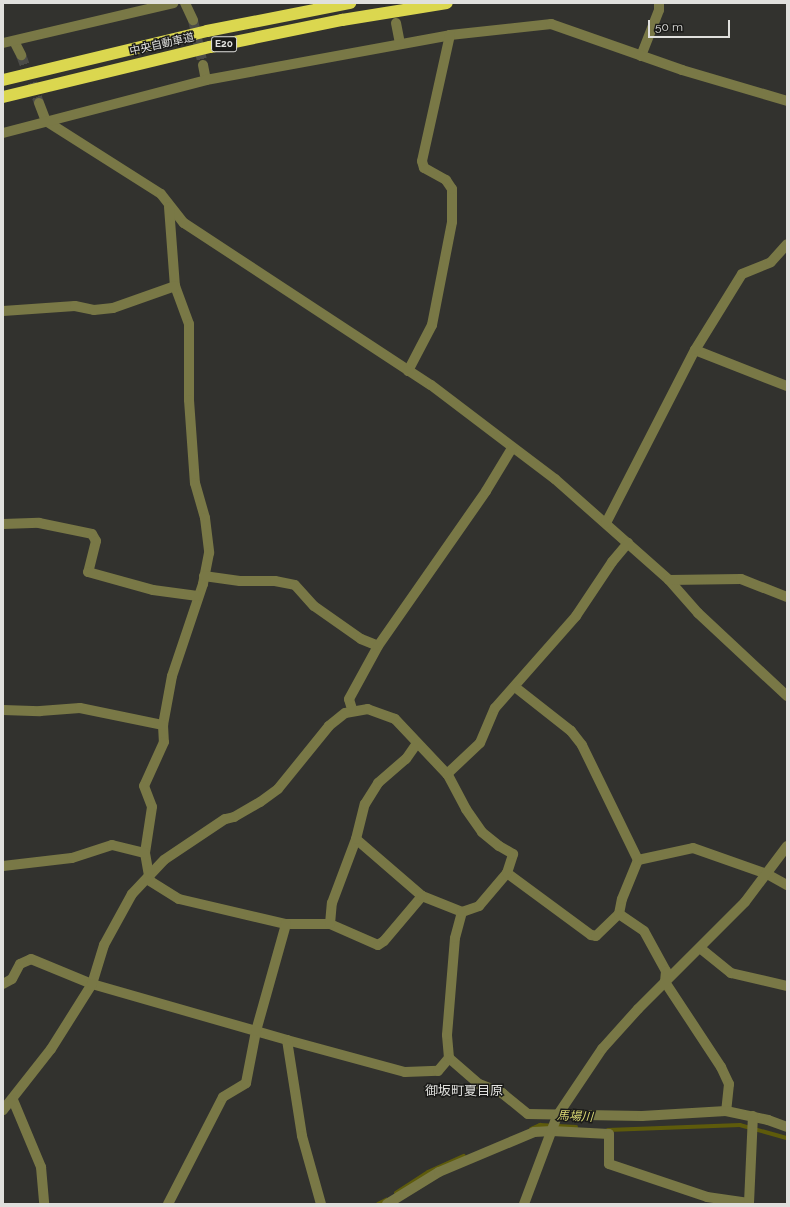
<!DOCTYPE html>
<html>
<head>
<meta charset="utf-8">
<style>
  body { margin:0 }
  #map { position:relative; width:790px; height:1207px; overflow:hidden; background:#32322e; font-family:Raleway,"Noto Sans JP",sans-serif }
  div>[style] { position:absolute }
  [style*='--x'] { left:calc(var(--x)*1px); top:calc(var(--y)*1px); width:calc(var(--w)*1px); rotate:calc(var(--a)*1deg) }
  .stream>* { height:3.5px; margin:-1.75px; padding:0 1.75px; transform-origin:1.75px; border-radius:1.75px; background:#5e5b0b }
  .minor-tunnel>* { height:10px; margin-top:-5px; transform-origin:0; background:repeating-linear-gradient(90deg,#4c4c48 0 10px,transparent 0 15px) }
  .minor>* { height:10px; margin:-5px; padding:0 5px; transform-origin:5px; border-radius:5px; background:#797846 }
  .highway>* { height:12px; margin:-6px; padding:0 6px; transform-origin:6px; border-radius:6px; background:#dbd74f }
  span { translate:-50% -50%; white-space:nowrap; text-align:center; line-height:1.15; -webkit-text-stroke:3px #1a1a18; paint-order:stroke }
  .shield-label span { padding:1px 3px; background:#1a1a18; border:1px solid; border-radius:3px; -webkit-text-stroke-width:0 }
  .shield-label { font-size:10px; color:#e0e0dd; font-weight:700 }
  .street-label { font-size:11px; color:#e0e0dd }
  .water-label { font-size:12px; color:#dbd974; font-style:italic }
  .quarter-label { font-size:13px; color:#e0e0dd }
  .frame { position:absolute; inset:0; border:4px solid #e0e0dd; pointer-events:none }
  .scale { position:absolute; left:648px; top:20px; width:82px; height:18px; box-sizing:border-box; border:2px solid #e0e0dd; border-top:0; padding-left:5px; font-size:12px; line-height:14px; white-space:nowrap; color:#e0e0dd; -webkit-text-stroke:3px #1a1a18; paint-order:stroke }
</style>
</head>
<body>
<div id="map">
  <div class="stream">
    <div style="--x:531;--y:1129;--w:10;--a:-24"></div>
    <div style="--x:540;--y:1125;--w:36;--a:3"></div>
    <div style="--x:608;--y:1130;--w:132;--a:-2.2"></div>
    <div style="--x:740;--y:1125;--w:49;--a:15.5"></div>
    <div style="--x:396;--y:1193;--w:38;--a:-33"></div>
    <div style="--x:428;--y:1172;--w:39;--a:-24"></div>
    <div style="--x:378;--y:1204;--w:9;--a:-27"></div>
  </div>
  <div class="minor-tunnel">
    <div style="--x:193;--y:20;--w:46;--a:77.5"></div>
    <div style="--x:21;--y:55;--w:51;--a:69.4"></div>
  </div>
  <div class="minor">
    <div style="--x:185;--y:3;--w:19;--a:65"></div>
    <div style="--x:396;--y:23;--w:21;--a:79"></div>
    <div style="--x:14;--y:41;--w:16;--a:63"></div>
    <div style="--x:3;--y:43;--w:175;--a:-13.2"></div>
    <div style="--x:641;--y:56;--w:49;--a:-68.6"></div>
    <div style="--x:659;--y:10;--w:7;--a:-90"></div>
    <div style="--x:203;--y:65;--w:15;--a:79"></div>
    <div style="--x:39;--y:103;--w:19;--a:69"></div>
    <div style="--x:46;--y:121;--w:136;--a:32.4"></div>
    <div style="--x:161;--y:194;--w:37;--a:52"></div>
    <div style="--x:184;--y:223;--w:295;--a:33.3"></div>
    <div style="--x:431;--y:385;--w:156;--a:37.2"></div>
    <div style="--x:555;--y:479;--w:152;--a:41.5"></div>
    <div style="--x:669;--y:580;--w:44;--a:48.7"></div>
    <div style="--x:698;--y:613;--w:122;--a:43"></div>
    <div style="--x:3;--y:133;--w:210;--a:-14.6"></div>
    <div style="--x:206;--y:80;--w:248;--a:-10.4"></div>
    <div style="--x:450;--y:35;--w:102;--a:-6.2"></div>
    <div style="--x:551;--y:24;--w:139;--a:19.3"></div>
    <div style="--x:682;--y:70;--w:109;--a:16.4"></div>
    <div style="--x:169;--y:207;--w:79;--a:85.7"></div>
    <div style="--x:175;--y:286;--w:40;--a:69.8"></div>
    <div style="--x:189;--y:324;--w:76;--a:90"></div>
    <div style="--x:189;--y:400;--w:83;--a:85.9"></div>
    <div style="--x:195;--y:483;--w:36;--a:74"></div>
    <div style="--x:205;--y:518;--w:35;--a:83"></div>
    <div style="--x:209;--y:553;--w:32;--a:101"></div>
    <div style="--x:203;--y:584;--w:97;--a:108.6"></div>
    <div style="--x:172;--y:676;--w:50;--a:100.4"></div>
    <div style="--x:163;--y:725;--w:17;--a:87"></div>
    <div style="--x:164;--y:742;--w:48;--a:114.4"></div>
    <div style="--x:144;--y:786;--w:22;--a:69"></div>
    <div style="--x:152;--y:807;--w:47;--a:98.7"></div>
    <div style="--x:145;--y:853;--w:28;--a:80"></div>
    <div style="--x:150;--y:881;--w:34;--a:32"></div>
    <div style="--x:179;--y:899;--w:110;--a:13.2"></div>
    <div style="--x:286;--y:924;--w:44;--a:0"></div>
    <div style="--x:330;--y:924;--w:52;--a:23.6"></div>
    <div style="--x:378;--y:945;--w:7;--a:-34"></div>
    <div style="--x:384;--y:941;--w:59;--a:-49.8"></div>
    <div style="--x:422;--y:896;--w:43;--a:21.8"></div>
    <div style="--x:3;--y:311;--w:72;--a:-4"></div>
    <div style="--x:75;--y:306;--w:19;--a:12"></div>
    <div style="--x:94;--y:310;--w:19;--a:-6"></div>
    <div style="--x:113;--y:308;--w:66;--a:-19.5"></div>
    <div style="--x:695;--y:350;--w:99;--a:21.4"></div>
    <div style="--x:408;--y:371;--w:52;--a:-62.4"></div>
    <div style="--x:432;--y:325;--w:105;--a:-79"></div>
    <div style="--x:452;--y:222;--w:33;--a:-90"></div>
    <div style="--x:452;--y:189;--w:11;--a:-124"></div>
    <div style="--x:446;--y:180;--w:25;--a:-151"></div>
    <div style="--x:424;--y:168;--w:7;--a:-106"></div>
    <div style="--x:422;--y:161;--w:129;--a:-77.5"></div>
    <div style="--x:606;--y:523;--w:195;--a:-62.8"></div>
    <div style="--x:695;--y:350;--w:89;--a:-58.3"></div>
    <div style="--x:742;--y:274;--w:31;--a:-22"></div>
    <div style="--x:771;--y:262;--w:24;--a:-48"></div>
    <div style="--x:3;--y:524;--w:36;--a:-2"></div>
    <div style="--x:39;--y:523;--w:54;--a:11.7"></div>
    <div style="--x:92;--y:534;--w:8;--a:60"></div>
    <div style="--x:96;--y:541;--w:32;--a:104"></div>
    <div style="--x:88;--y:572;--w:67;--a:15.5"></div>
    <div style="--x:153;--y:590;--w:45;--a:7.6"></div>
    <div style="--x:204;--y:576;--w:36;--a:8"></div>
    <div style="--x:240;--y:581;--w:35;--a:0"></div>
    <div style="--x:275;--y:581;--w:20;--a:11"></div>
    <div style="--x:295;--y:585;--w:28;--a:48"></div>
    <div style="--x:314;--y:606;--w:57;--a:35.1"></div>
    <div style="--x:361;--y:639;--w:18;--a:22"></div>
    <div style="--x:669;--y:580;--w:72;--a:-0.8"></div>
    <div style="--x:741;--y:579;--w:49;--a:21.4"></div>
    <div style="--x:352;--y:709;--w:10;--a:-107"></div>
    <div style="--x:349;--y:699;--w:60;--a:-61.3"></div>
    <div style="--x:378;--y:646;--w:189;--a:-55.1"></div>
    <div style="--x:486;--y:491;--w:50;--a:-58.8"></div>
    <div style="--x:3;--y:710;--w:37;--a:2"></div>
    <div style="--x:40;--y:711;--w:40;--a:-4.3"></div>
    <div style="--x:80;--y:708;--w:85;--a:11.6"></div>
    <div style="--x:447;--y:774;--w:45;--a:-43.2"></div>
    <div style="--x:480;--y:743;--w:38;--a:-67"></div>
    <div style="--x:495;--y:708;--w:123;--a:-48.6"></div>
    <div style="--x:576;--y:616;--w:65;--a:-56.3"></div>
    <div style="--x:612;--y:562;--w:25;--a:-50"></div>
    <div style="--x:356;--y:839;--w:87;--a:40.8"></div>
    <div style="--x:638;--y:860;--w:56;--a:-12.3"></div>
    <div style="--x:693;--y:848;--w:78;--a:19.4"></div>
    <div style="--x:767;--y:874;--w:23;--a:29"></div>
    <div style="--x:3;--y:866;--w:69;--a:-6.6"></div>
    <div style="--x:72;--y:858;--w:42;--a:-18"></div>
    <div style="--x:112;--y:845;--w:34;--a:14"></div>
    <div style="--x:507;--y:873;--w:104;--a:36.4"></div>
    <div style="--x:591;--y:935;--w:5;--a:11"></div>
    <div style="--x:596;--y:936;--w:32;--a:-44"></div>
    <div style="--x:619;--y:914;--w:15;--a:-79"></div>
    <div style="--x:622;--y:899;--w:42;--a:-67.7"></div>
    <div style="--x:638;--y:860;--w:128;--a:-116"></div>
    <div style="--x:582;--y:745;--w:18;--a:-128"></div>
    <div style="--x:571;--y:731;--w:71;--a:-141.8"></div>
    <div style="--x:619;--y:914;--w:30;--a:34"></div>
    <div style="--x:644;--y:931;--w:46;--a:61.2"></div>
    <div style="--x:666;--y:971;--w:11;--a:95"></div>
    <div style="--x:665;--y:982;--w:102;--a:56.6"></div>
    <div style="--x:721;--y:1067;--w:19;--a:65"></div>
    <div style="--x:729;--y:1084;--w:27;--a:96"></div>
    <div style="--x:330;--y:924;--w:21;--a:-85"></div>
    <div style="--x:332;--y:903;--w:68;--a:-69.4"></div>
    <div style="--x:356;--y:839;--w:36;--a:-76"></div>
    <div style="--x:365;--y:804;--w:25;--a:-58"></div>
    <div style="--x:378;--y:783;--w:37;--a:-41"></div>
    <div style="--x:406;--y:759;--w:19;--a:-55"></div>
    <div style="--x:700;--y:948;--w:40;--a:39"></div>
    <div style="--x:731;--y:973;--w:57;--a:13.1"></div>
    <div style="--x:3;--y:984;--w:10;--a:-29"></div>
    <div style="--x:12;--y:979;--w:17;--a:-62"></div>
    <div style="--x:20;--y:964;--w:12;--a:-24"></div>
    <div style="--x:31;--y:959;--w:66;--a:22.3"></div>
    <div style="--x:92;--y:984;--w:203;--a:16"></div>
    <div style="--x:287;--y:1040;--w:122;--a:15.2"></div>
    <div style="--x:405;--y:1072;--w:33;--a:-2"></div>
    <div style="--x:438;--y:1071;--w:17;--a:-50"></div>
    <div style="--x:449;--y:1058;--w:23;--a:-95"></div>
    <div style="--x:447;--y:1035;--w:97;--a:-85.3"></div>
    <div style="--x:455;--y:938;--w:27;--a:-75"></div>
    <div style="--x:462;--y:912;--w:18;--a:-19"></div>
    <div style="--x:479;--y:906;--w:43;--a:-49.7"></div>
    <div style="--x:507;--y:873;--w:20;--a:-72"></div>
    <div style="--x:513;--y:854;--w:16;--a:-150"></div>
    <div style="--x:499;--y:846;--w:22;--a:-141"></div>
    <div style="--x:482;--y:832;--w:28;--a:-125"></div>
    <div style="--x:466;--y:809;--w:40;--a:-118"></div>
    <div style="--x:447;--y:774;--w:76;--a:-133.4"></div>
    <div style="--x:395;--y:719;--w:29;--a:-160"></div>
    <div style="--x:368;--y:709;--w:23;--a:170"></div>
    <div style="--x:345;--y:713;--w:21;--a:141"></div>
    <div style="--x:329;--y:726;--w:81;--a:129"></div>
    <div style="--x:278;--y:789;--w:22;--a:144"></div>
    <div style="--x:260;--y:802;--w:30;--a:150"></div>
    <div style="--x:234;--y:817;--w:9;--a:167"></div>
    <div style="--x:225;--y:819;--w:73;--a:146.1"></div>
    <div style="--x:164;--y:860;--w:47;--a:133.3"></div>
    <div style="--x:132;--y:894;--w:58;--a:118.8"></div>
    <div style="--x:104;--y:945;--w:41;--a:107.1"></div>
    <div style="--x:92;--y:984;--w:77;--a:122.2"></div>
    <div style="--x:51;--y:1049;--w:78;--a:128.2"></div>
    <div style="--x:287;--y:1040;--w:97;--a:81.1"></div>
    <div style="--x:302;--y:1136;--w:71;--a:74.4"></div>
    <div style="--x:449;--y:1058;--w:40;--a:41"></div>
    <div style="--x:479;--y:1084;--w:25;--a:21"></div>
    <div style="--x:502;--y:1093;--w:33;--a:39"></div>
    <div style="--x:528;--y:1114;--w:114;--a:1"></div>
    <div style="--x:642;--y:1116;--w:84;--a:-3.4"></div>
    <div style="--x:726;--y:1111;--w:43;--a:12.1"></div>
    <div style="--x:768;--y:1120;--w:20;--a:20"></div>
    <div style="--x:13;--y:1100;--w:73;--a:67.3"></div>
    <div style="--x:41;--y:1167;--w:37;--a:85"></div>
    <div style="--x:168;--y:1204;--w:120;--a:-62.8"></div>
    <div style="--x:223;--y:1097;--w:27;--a:-31"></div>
    <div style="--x:246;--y:1083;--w:53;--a:-79.1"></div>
    <div style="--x:256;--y:1031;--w:111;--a:-74.3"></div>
    <div style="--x:387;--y:1204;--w:61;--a:-31.6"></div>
    <div style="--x:439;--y:1172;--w:103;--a:-22.8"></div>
    <div style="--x:534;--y:1132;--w:18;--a:-3"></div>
    <div style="--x:552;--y:1131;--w:57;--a:3"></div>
    <div style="--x:609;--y:1134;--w:30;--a:90"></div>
    <div style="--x:609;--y:1164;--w:103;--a:18.6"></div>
    <div style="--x:707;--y:1197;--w:42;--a:8.1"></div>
    <div style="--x:749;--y:1203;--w:87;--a:-87.4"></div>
    <div style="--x:524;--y:1204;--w:94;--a:-69.4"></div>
    <div style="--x:557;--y:1116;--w:81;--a:-56.1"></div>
    <div style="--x:602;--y:1049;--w:54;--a:-48"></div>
    <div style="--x:638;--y:1009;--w:151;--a:-45"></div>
    <div style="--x:745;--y:902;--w:70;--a:-53.1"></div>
  </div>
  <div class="highway">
    <div style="--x:3;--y:80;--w:210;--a:-13.5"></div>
    <div style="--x:207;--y:31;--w:146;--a:-11.1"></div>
    <div style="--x:3;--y:97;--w:213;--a:-13.6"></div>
    <div style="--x:210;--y:47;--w:135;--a:-11.6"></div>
    <div style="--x:342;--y:20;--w:106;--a:-9.2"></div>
  </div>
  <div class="shield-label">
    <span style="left:224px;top:44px">E20</span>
  </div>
  <div class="street-label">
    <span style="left:162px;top:45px;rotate:-13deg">中央自動車道</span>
  </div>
  <div class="water-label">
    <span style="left:575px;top:1117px;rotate:3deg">馬場川</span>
  </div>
  <div class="quarter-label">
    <span style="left:464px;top:1091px">御坂町夏目原</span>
  </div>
  <div class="frame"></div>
  <div class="scale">50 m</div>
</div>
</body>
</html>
